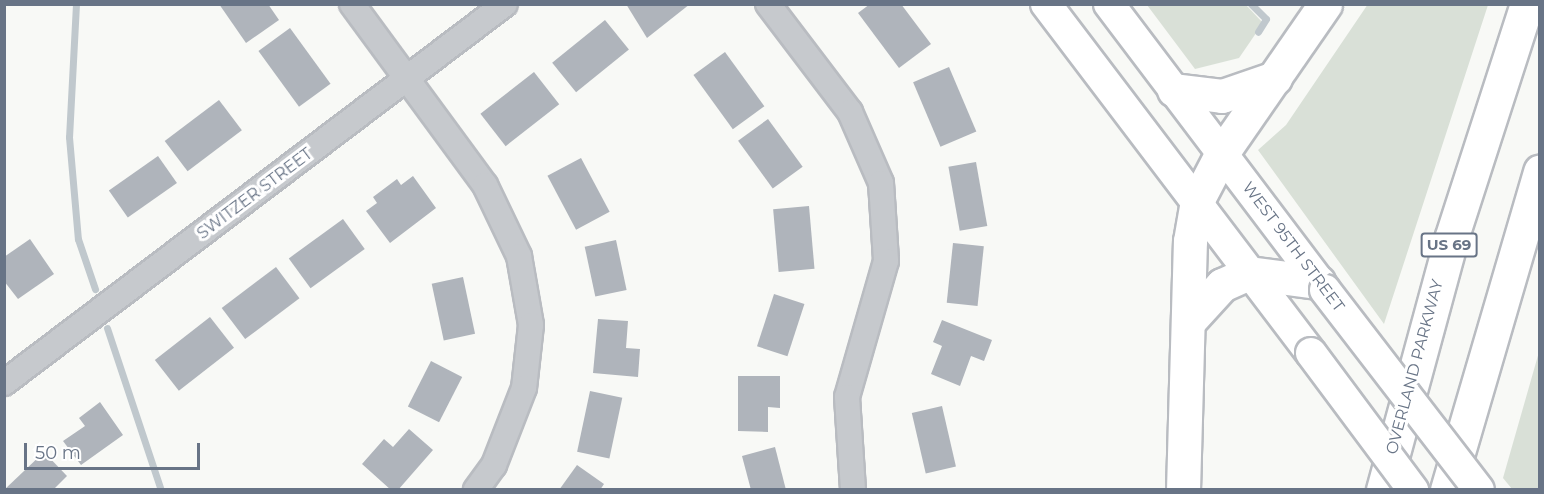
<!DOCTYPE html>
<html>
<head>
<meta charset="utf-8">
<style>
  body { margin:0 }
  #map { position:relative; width:1544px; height:494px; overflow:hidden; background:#f8f9f6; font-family:Montserrat,sans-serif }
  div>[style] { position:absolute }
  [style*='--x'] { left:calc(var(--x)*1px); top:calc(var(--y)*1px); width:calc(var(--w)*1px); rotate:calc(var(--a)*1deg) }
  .green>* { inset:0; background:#d9e0d7 }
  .stream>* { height:7px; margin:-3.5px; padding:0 3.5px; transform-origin:3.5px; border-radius:3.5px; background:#c0c8cd }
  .building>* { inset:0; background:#afb4bb; transform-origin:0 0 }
  .roads { filter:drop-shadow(2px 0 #b9bcc1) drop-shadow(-2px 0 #b9bcc1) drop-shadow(0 2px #b9bcc1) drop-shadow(0 -2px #b9bcc1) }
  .minor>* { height:24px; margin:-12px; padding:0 12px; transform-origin:12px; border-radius:12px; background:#c6c9cd }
  .major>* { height:30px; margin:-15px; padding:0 15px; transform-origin:15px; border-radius:15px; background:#fff }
  .highway>* { height:33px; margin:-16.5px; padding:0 16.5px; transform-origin:16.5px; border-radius:16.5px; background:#fff }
  .bridges { filter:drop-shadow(2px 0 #b9bcc1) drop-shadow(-2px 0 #b9bcc1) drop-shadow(0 2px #b9bcc1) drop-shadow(0 -2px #b9bcc1) }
  .major-bridge>* { height:30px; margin:-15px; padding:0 15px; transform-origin:15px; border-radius:15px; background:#fff }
  span { translate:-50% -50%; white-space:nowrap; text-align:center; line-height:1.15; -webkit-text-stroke:6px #fff; paint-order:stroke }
  .shield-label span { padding:2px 4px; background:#fff; border:2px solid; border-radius:4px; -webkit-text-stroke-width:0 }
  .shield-label { font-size:15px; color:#687486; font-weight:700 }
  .street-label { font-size:16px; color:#687486 }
  .frame { position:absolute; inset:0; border:6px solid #687486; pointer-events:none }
  .scale { position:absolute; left:24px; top:443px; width:176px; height:27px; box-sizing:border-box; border:3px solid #687486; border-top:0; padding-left:8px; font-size:18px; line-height:21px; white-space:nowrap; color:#687486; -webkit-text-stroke:4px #fff; paint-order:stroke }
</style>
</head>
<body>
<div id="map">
  <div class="green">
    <div style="clip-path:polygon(1368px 4px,1488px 5px,1384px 324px,1258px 150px,1286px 125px)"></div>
    <div style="clip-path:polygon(1147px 5px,1246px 5px,1263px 23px,1239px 58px,1195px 69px)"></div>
    <div style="clip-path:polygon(1539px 352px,1539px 489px,1512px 489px,1503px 478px)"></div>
  </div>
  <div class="stream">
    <div style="--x:76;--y:4;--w:133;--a:93"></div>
    <div style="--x:69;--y:137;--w:102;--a:85"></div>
    <div style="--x:78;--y:239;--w:53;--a:71.2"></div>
    <div style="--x:1251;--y:4;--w:21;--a:45"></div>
    <div style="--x:1266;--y:19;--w:15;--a:122"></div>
    <div style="--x:107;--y:328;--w:171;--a:71.6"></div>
  </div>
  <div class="building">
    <div style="clip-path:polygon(219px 4px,268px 4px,279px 20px,246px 43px)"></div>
    <div style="clip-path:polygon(626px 4px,690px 4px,647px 38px)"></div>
    <div style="clip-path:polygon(870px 4px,901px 4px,931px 44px,899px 68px,858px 13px)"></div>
    <div style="left:605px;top:20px;width:38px;height:68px;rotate:51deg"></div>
    <div style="left:290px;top:28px;width:69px;height:39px;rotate:54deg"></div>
    <div style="left:725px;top:52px;width:67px;height:39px;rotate:54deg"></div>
    <div style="left:949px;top:67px;width:70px;height:39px;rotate:67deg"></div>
    <div style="left:534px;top:72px;width:41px;height:68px;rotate:52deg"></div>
    <div style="left:219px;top:100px;width:38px;height:68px;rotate:53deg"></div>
    <div style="left:768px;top:119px;width:59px;height:37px;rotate:54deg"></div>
    <div style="left:158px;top:156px;width:33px;height:60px;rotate:55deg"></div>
    <div style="left:581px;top:158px;width:61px;height:38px;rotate:62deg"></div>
    <div style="left:976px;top:162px;width:65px;height:28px;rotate:80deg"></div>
    <div style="clip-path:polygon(413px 176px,436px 208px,390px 243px,366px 211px,377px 203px,373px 197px,397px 179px,401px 185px)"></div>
    <div style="left:809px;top:206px;width:63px;height:36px;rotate:85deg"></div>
    <div style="left:343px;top:219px;width:37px;height:67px;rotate:54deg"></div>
    <div style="clip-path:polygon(30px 239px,54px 274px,18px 299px,4px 281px,4px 257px)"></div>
    <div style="left:616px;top:240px;width:51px;height:32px;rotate:78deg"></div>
    <div style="left:953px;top:243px;width:31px;height:60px;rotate:6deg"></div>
    <div style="left:276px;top:267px;width:39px;height:68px;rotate:53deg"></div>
    <div style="left:463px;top:277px;width:58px;height:32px;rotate:78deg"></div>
    <div style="left:774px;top:294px;width:32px;height:55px;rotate:18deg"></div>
    <div style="left:210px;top:317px;width:39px;height:70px;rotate:52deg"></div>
    <div style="clip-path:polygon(598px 319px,628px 321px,626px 348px,640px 349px,638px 377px,593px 373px)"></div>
    <div style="clip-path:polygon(942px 320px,992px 340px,984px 361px,971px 356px,960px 386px,931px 374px,942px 346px,933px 342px)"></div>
    <div style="left:431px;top:361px;width:35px;height:51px;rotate:27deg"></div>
    <div style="clip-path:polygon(738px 376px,780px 376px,780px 408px,768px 407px,768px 432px,738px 431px)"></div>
    <div style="left:590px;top:391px;width:33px;height:62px;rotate:12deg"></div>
    <div style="clip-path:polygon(100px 402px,123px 435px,81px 465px,63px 441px,85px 426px,79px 418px)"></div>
    <div style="left:942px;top:406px;width:62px;height:31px;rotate:77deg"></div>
    <div style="clip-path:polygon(409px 429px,433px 450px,398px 490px,391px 490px,362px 464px,384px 439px,393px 447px)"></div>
    <div style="clip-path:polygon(775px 447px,786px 490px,751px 490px,742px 456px)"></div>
    <div style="clip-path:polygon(44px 452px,67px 476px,53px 490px,4px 490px)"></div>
    <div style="clip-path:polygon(577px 465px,604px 484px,600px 490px,559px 490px)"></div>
  </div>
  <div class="roads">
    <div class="minor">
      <div style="--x:352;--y:4;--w:225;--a:53.7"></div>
      <div style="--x:485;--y:185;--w:79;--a:64.4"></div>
      <div style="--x:519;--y:256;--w:70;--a:80.1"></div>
      <div style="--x:531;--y:325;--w:63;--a:96.3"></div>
      <div style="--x:524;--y:388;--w:83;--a:111.3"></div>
      <div style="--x:494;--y:465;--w:31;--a:126"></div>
      <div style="--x:768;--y:4;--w:136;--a:52.8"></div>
      <div style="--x:850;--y:112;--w:77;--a:66.4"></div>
      <div style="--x:881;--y:183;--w:78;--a:86.3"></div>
      <div style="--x:886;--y:261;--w:141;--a:106"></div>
      <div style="--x:847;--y:397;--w:93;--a:86.3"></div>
      <div style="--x:4;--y:383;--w:628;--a:-37.11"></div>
    </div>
    <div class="major">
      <div style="--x:1046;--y:4;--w:438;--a:52.8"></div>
      <div style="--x:1109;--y:4;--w:358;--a:52.9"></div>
    </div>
    <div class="highway">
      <div style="--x:1174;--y:90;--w:48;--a:7.1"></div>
      <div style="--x:1222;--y:96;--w:56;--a:-18.8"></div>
      <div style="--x:1189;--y:321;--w:49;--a:-47.5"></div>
      <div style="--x:1222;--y:285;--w:30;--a:-24"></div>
      <div style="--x:1249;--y:273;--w:70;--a:7.4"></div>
      <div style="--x:1183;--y:490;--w:249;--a:-88.4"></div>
      <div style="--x:1190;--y:241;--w:41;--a:-80.1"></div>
      <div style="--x:1197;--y:201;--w:54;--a:-62.5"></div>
      <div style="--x:1222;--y:153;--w:181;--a:-55.3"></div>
      <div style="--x:1383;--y:490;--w:260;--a:-74.8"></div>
      <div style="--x:1451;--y:239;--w:247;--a:-72.1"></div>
      <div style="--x:1447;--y:490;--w:332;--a:-73.7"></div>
    </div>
  </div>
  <div class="bridges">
    <div class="major-bridge">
      <div style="--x:1325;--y:290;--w:252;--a:52.4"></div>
      <div style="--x:1311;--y:353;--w:171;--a:53.3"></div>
    </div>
  </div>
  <div class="shield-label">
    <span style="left:1449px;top:245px">US 69</span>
  </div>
  <div class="street-label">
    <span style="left:255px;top:194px;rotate:-37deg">SWITZER STREET</span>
    <span style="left:1293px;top:247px;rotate:53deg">WEST 95TH STREET</span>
    <span style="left:1415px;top:367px;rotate:-75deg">OVERLAND PARKWAY</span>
  </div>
  <div class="frame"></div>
  <div class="scale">50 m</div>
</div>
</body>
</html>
